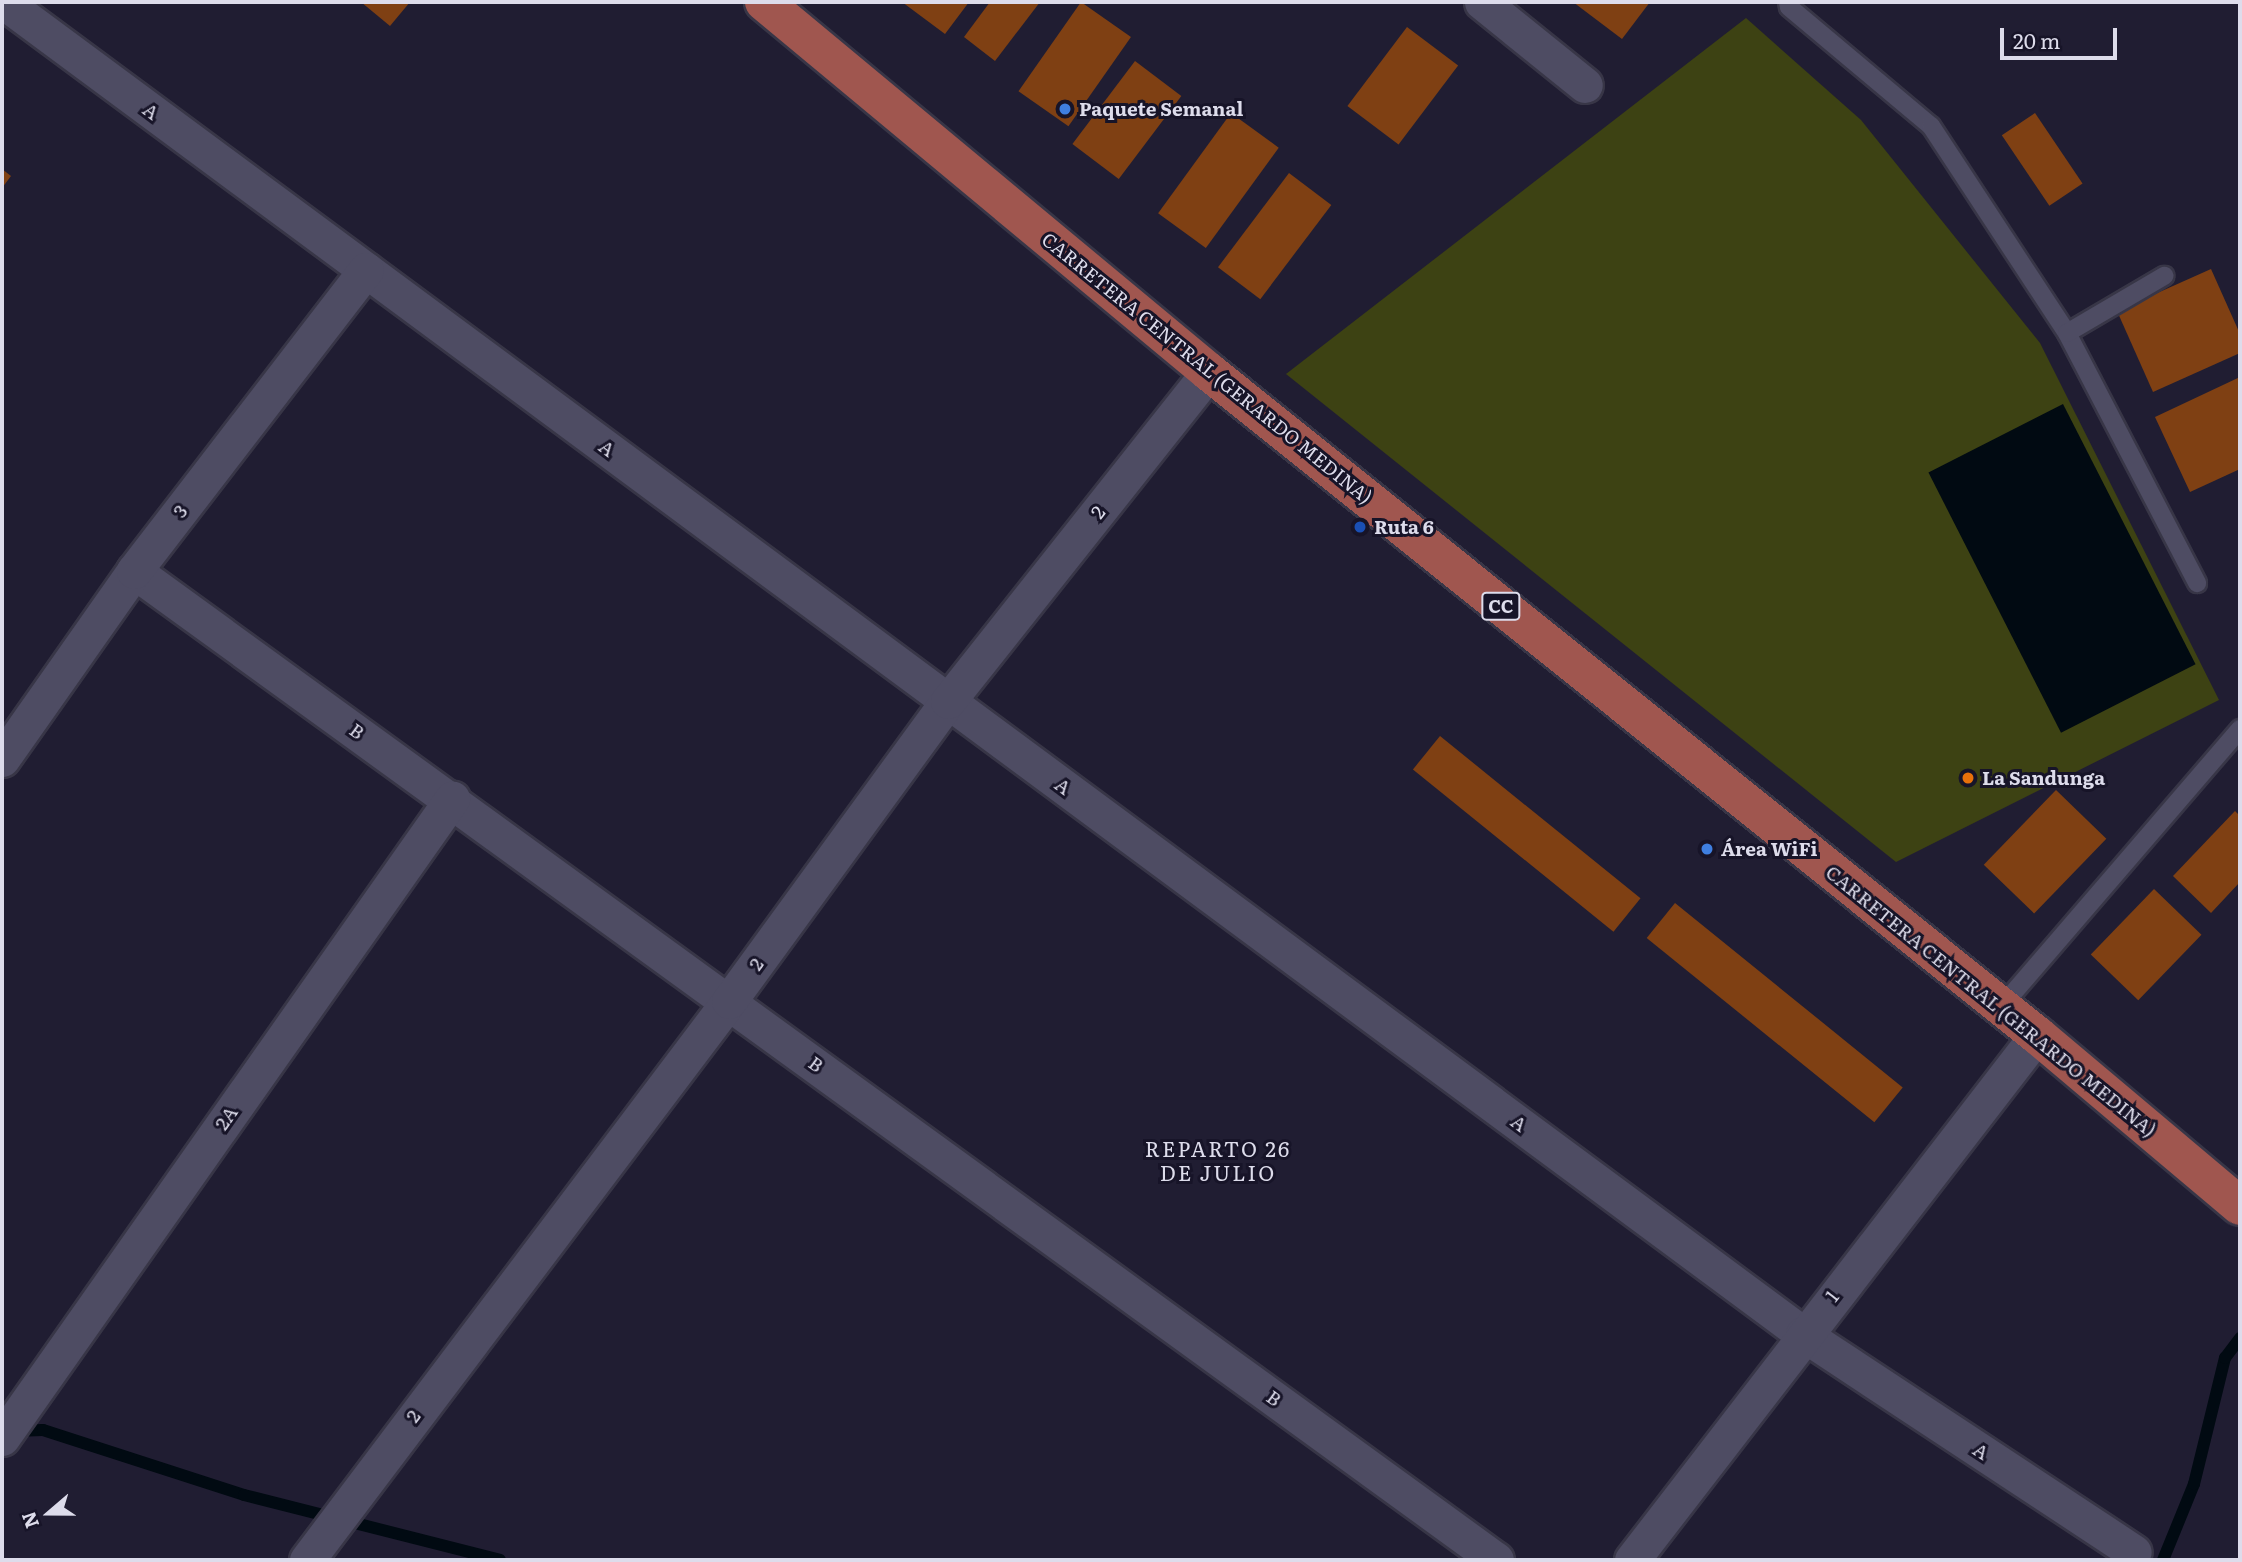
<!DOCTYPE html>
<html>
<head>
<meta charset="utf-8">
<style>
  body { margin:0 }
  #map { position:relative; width:2242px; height:1562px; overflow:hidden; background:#201d32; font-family:Literata,serif }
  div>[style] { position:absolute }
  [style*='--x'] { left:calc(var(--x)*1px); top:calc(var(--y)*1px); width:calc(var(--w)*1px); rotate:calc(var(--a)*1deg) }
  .green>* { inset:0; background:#3d4213 }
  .water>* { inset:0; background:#010a12; transform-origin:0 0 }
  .stream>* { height:12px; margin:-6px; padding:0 6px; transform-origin:6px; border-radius:6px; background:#010a12 }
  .building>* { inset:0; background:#7f4013; transform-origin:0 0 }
  .roads { filter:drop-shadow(2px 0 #383647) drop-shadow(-2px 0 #383647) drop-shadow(0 2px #383647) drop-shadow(0 -2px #383647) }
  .lane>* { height:18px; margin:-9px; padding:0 9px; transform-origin:9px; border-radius:9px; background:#4e4c63 }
  .street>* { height:35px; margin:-17.5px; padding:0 17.5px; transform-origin:17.5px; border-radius:17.5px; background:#4e4c63 }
  .primary>* { height:38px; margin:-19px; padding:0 19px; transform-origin:19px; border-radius:19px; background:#a0564f }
  .dots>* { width:19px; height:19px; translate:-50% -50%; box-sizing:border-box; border:4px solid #171428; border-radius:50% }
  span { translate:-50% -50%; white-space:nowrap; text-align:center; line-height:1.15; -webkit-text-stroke:6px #171428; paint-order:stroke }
  .shield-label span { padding:2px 5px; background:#171428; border:2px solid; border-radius:5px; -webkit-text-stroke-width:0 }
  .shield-label { font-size:18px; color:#dddceb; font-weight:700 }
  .poi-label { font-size:19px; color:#dddceb; font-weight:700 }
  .left { translate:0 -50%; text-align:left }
  .street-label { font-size:19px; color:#dddceb }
  .neighbourhood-label { font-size:21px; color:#dddceb; letter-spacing:2px }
  .frame { position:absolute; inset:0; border:4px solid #dddceb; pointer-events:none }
  .north { position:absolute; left:14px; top:1478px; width:70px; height:70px; -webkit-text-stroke:5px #171428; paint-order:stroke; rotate:250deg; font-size:19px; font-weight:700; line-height:28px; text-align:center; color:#dddceb }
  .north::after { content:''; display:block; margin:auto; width:24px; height:32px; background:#dddceb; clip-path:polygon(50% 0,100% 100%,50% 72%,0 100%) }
  .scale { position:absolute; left:2000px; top:28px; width:117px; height:32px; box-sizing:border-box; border:4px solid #dddceb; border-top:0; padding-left:9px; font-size:21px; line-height:24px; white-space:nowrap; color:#dddceb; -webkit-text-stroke:5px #171428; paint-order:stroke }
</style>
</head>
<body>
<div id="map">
  <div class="green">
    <div style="clip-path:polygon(1746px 18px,1861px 120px,2040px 343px,2219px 700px,1896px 862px,1286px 374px)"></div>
  </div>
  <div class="water">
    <div style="left:2063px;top:404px;width:292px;height:151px;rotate:63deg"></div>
  </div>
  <div class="stream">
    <div style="--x:13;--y:1431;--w:30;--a:-2"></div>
    <div style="--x:43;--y:1430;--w:211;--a:17.9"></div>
    <div style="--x:244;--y:1495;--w:264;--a:14.2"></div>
    <div style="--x:2163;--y:1560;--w:82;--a:-67.8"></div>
    <div style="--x:2194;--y:1484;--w:130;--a:-76.2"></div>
    <div style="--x:2225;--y:1358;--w:25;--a:-53"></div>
  </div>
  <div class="building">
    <div style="clip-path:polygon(361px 2px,410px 2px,390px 26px)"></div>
    <div style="clip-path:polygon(902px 2px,969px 2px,945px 34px)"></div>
    <div style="clip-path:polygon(990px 2px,1040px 2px,995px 61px,964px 37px)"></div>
    <div style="left:1081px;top:2px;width:61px;height:109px;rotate:35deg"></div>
    <div style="clip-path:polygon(1573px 2px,1650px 2px,1622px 39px)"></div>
    <div style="left:1407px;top:27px;width:64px;height:99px;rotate:37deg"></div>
    <div style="left:1135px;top:61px;width:58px;height:104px;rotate:37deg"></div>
    <div style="left:1231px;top:113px;width:59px;height:124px;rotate:36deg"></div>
    <div style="left:2035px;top:113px;width:85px;height:40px;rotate:56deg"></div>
    <div style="clip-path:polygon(2px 169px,11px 176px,2px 188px)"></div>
    <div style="left:1289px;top:173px;width:53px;height:118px;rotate:37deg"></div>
    <div style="clip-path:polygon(2211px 269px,2240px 334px,2240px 353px,2153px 392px,2117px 311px)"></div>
    <div style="clip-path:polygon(2240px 377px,2240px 469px,2190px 492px,2155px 417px)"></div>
    <div style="left:1440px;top:736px;width:258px;height:43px;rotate:39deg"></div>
    <div style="left:2056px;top:790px;width:70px;height:104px;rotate:44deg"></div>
    <div style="clip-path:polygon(2235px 811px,2240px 816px,2240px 882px,2211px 913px,2173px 876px)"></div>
    <div style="left:2154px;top:889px;width:66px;height:91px;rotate:44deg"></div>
    <div style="left:1675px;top:903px;width:293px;height:45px;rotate:39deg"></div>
  </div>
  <div class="roads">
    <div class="lane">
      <div style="--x:1788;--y:2;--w:5;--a:79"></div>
      <div style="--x:1789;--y:7;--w:185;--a:40"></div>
      <div style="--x:1931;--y:126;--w:248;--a:56.7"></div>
      <div style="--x:2067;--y:333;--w:282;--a:62.5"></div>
      <div style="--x:2067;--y:333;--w:113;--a:-30.4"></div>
      <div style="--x:2001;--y:1007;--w:367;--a:-49.3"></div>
    </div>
    <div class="street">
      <div style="--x:4;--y:2;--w:2238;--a:36.52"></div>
      <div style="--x:1803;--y:1334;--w:396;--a:33.4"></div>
      <div style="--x:1482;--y:2;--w:132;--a:38.9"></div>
      <div style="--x:134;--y:571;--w:1683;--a:35.98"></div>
      <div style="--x:2;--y:759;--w:230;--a:-54.9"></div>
      <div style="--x:134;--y:571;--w:380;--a:-52.4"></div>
      <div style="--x:2;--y:1438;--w:782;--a:-54.85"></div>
      <div style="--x:307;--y:1560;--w:700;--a:-52.95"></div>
      <div style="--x:729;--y:1001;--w:371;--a:-53.9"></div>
      <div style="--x:948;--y:701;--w:420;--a:-51.6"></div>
      <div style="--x:1632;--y:1560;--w:663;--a:-52.35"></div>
    </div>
    <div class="primary">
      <div style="--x:764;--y:2;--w:579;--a:39.74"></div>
      <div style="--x:1209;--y:372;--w:1061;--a:38.69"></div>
      <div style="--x:2037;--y:1035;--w:265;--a:40.1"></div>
    </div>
  </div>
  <div class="dots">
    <div style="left:1065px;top:109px;background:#3f7fe0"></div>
    <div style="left:1360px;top:527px;background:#1a4fb4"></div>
    <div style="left:1968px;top:778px;background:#e8710a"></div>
    <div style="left:1707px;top:849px;background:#3f7fe0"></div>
  </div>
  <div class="shield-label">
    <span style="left:1501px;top:606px">CC</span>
  </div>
  <div class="poi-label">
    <span class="left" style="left:1079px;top:109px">Paquete Semanal</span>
    <span class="left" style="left:1374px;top:527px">Ruta 6</span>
    <span class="left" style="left:1982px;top:778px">La Sandunga</span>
    <span class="left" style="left:1721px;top:849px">Área WiFi</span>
  </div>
  <div class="street-label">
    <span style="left:151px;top:111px;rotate:37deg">A</span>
    <span style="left:1207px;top:368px;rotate:39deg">CARRETERA CENTRAL (GERARDO MEDINA)</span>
    <span style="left:607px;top:448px;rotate:37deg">A</span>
    <span style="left:180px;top:511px;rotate:-52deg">3</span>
    <span style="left:1098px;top:512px;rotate:-52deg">2</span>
    <span style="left:357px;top:731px;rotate:36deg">B</span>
    <span style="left:1063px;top:786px;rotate:37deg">A</span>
    <span style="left:756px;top:964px;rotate:-54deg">2</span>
    <span style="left:1991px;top:1001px;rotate:39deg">CARRETERA CENTRAL (GERARDO MEDINA)</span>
    <span style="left:816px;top:1064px;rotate:36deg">B</span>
    <span style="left:226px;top:1118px;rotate:-55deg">2A</span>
    <span style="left:1519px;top:1123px;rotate:37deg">A</span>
    <span style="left:1832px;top:1296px;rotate:-52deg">1</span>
    <span style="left:1274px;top:1398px;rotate:36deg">B</span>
    <span style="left:413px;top:1416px;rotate:-53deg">2</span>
    <span style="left:1981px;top:1451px;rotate:33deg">A</span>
  </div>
  <div class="neighbourhood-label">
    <span style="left:1218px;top:1160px">REPARTO 26<br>DE JULIO</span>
  </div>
  <div class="frame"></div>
  <div class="north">N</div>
  <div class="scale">20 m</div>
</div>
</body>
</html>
